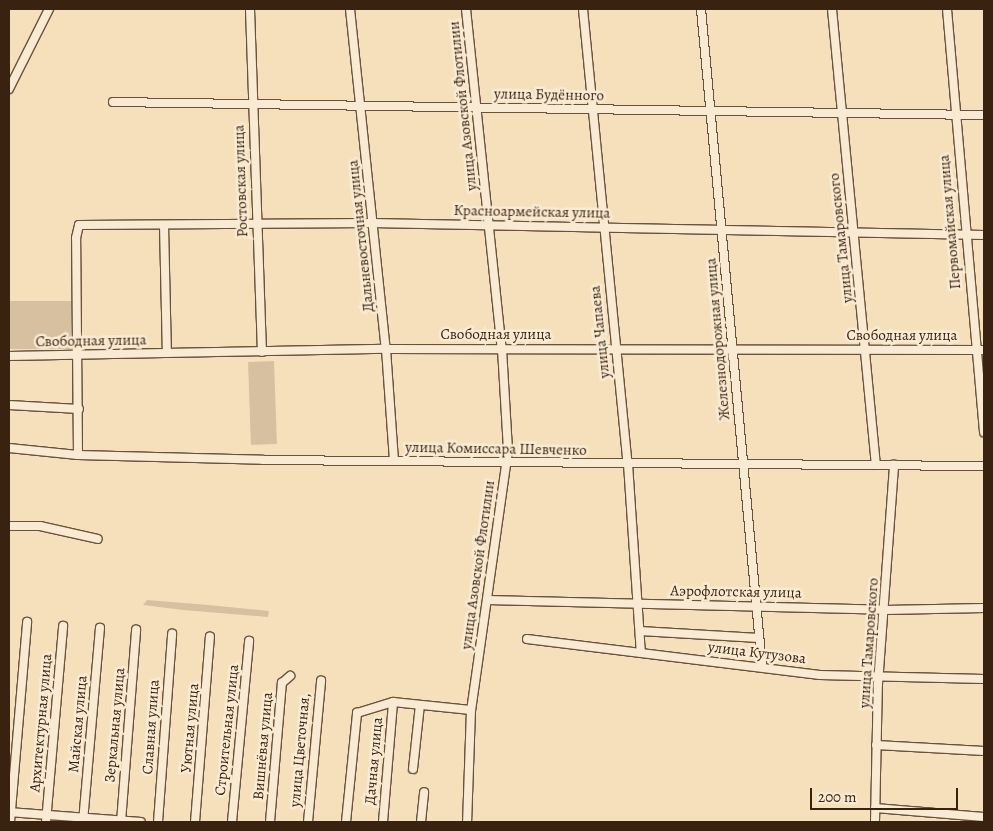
<!DOCTYPE html>
<html>
<head>
<meta charset="utf-8">
<style>
  body { margin:0 }
  #map { position:relative; width:993px; height:831px; overflow:hidden; background:#f6e0bc; font-family:Alegreya,serif }
  div>[style] { position:absolute }
  [style*='--x'] { left:calc(var(--x)*1px); top:calc(var(--y)*1px); width:calc(var(--w)*1px); rotate:calc(var(--a)*1deg) }
  .green>* { inset:0; background:#d6c09f; transform-origin:0 0 }
  .roads { filter:drop-shadow(1px 0 #69523b) drop-shadow(-1px 0 #69523b) drop-shadow(0 1px #69523b) drop-shadow(0 -1px #69523b) }
  .minor>* { height:8px; margin:-4px; padding:0 4px; transform-origin:4px; border-radius:4px; background:#f9ebd3 }
  span { translate:-50% -50%; white-space:nowrap; text-align:center; line-height:1.15; -webkit-text-stroke:5px #f9ebd3; paint-order:stroke }
  .street-label { font-size:15px; color:#3a2210 }
  .frame { position:absolute; inset:0; border:10px solid #3a2210; pointer-events:none }
  .scale { position:absolute; left:810px; top:788px; width:148px; height:22px; box-sizing:border-box; border:2px solid #3a2210; border-top:0; padding-left:6px; font-size:15px; line-height:18px; white-space:nowrap; color:#3a2210; -webkit-text-stroke:4px #f9ebd3; paint-order:stroke }
</style>
</head>
<body>
<div id="map">
  <div class="green">
    <div style="left:72px;top:301px;width:48px;height:63px;rotate:90deg"></div>
    <div style="left:274px;top:361px;width:83px;height:26px;rotate:88deg"></div>
    <div style="clip-path:polygon(147px 600px,209px 605px,269px 611px,268px 617px,183px 610px,143px 605px)"></div>
  </div>
  <div class="roads">
    <div class="minor">
      <div style="--x:250;--y:9;--w:343;--a:88"></div>
      <div style="--x:350;--y:9;--w:342;--a:84"></div>
      <div style="--x:386;--y:349;--w:112;--a:85.9"></div>
      <div style="--x:466;--y:9;--w:342;--a:84"></div>
      <div style="--x:502;--y:349;--w:102;--a:86.6"></div>
      <div style="--x:508;--y:451;--w:262;--a:98.1"></div>
      <div style="--x:471;--y:710;--w:112;--a:92"></div>
      <div style="--x:583;--y:9;--w:457;--a:84.4"></div>
      <div style="--x:628;--y:464;--w:189;--a:86.1"></div>
      <div style="--x:701;--y:9;--w:661;--a:84.7"></div>
      <div style="--x:832;--y:9;--w:458;--a:84.5"></div>
      <div style="--x:947;--y:9;--w:425;--a:85"></div>
      <div style="--x:9;--y:89;--w:89;--a:-63.4"></div>
      <div style="--x:113;--y:102;--w:871;--a:0.86"></div>
      <div style="--x:164;--y:225;--w:128;--a:88.7"></div>
      <div style="--x:9;--y:356;--w:377;--a:-1.1"></div>
      <div style="--x:386;--y:349;--w:598;--a:0.1"></div>
      <div style="--x:9;--y:405;--w:70;--a:3.3"></div>
      <div style="--x:9;--y:448;--w:69;--a:5.8"></div>
      <div style="--x:78;--y:455;--w:185;--a:1.5"></div>
      <div style="--x:263;--y:460;--w:721;--a:0.48"></div>
      <div style="--x:78;--y:455;--w:217;--a:-90.5"></div>
      <div style="--x:76;--y:238;--w:13;--a:-77"></div>
      <div style="--x:79;--y:225;--w:293;--a:-0.4"></div>
      <div style="--x:372;--y:223;--w:612;--a:1.12"></div>
      <div style="--x:9;--y:526;--w:31;--a:0"></div>
      <div style="--x:40;--y:526;--w:59;--a:12.6"></div>
      <div style="--x:487;--y:600;--w:398;--a:1.4"></div>
      <div style="--x:885;--y:610;--w:99;--a:-1.2"></div>
      <div style="--x:640;--y:631;--w:119;--a:3.4"></div>
      <div style="--x:527;--y:639;--w:295;--a:7"></div>
      <div style="--x:820;--y:675;--w:164;--a:1.4"></div>
      <div style="--x:876;--y:745;--w:108;--a:3.2"></div>
      <div style="--x:413;--y:769;--w:64;--a:-83.8"></div>
      <div style="--x:875;--y:808;--w:109;--a:4.7"></div>
      <div style="--x:9;--y:812;--w:132;--a:4.3"></div>
      <div style="--x:10;--y:822;--w:201;--a:-85.1"></div>
      <div style="--x:46;--y:822;--w:197;--a:-85"></div>
      <div style="--x:83;--y:822;--w:195;--a:-85"></div>
      <div style="--x:121;--y:822;--w:193;--a:-85.5"></div>
      <div style="--x:158;--y:822;--w:189;--a:-85.7"></div>
      <div style="--x:195;--y:822;--w:186;--a:-85.4"></div>
      <div style="--x:232;--y:822;--w:182;--a:-84.6"></div>
      <div style="--x:270;--y:822;--w:140;--a:-85.1"></div>
      <div style="--x:282;--y:683;--w:11;--a:-41"></div>
      <div style="--x:308;--y:822;--w:142;--a:-84.7"></div>
      <div style="--x:346;--y:822;--w:110;--a:-84.2"></div>
      <div style="--x:357;--y:713;--w:38;--a:-17"></div>
      <div style="--x:393;--y:702;--w:78;--a:5.9"></div>
      <div style="--x:383;--y:822;--w:120;--a:-85.2"></div>
      <div style="--x:421;--y:822;--w:30;--a:-84"></div>
      <div style="--x:875;--y:822;--w:138;--a:-88.8"></div>
      <div style="--x:878;--y:684;--w:220;--a:-85.8"></div>
    </div>
  </div>
  <div class="street-label">
    <span style="left:549px;top:95px;rotate:1deg">улица Будённого</span>
    <span style="left:463px;top:106px;rotate:-96deg">улица Азовской Флотилии</span>
    <span style="left:241px;top:181px;rotate:-92deg">Ростовская улица</span>
    <span style="left:532px;top:212px;rotate:1deg">Красноармейская улица</span>
    <span style="left:950px;top:222px;rotate:-95deg">Первомайская улица</span>
    <span style="left:361px;top:236px;rotate:-96deg">Дальневосточная улица</span>
    <span style="left:841px;top:238px;rotate:-96deg">улица Тамаровского</span>
    <span style="left:600px;top:332px;rotate:-96deg">улица Чапаева</span>
    <span style="left:496px;top:335px">Свободная улица</span>
    <span style="left:902px;top:336px">Свободная улица</span>
    <span style="left:718px;top:339px;rotate:-95deg">Железнодорожная улица</span>
    <span style="left:91px;top:341px;rotate:-1deg">Свободная улица</span>
    <span style="left:496px;top:449px;rotate:1deg">улица Комиссара Шевченко</span>
    <span style="left:478px;top:565px;rotate:-82deg">улица Азовской Флотилии</span>
    <span style="left:736px;top:592px;rotate:1deg">Аэрофлотская улица</span>
    <span style="left:869px;top:643px;rotate:-86deg">улица Тамаровского</span>
    <span style="left:757px;top:653px;rotate:7deg">улица Кутузова</span>
    <span style="left:41px;top:723px;rotate:-85deg">Архитектурная улица</span>
    <span style="left:78px;top:724px;rotate:-85deg">Майская улица</span>
    <span style="left:115px;top:725px;rotate:-85deg">Зеркальная улица</span>
    <span style="left:151px;top:727px;rotate:-86deg">Славная улица</span>
    <span style="left:190px;top:728px;rotate:-85deg">Уютная улица</span>
    <span style="left:227px;top:730px;rotate:-84deg">Строительная улица</span>
    <span style="left:263px;top:746px;rotate:-85deg">Вишнёвая улица</span>
    <span style="left:300px;top:750px;rotate:-85deg">улица Цветочная,</span>
    <span style="left:374px;top:761px;rotate:-85deg">Дачная улица</span>
  </div>
  <div class="frame"></div>
  <div class="scale">200 m</div>
</div>
</body>
</html>
